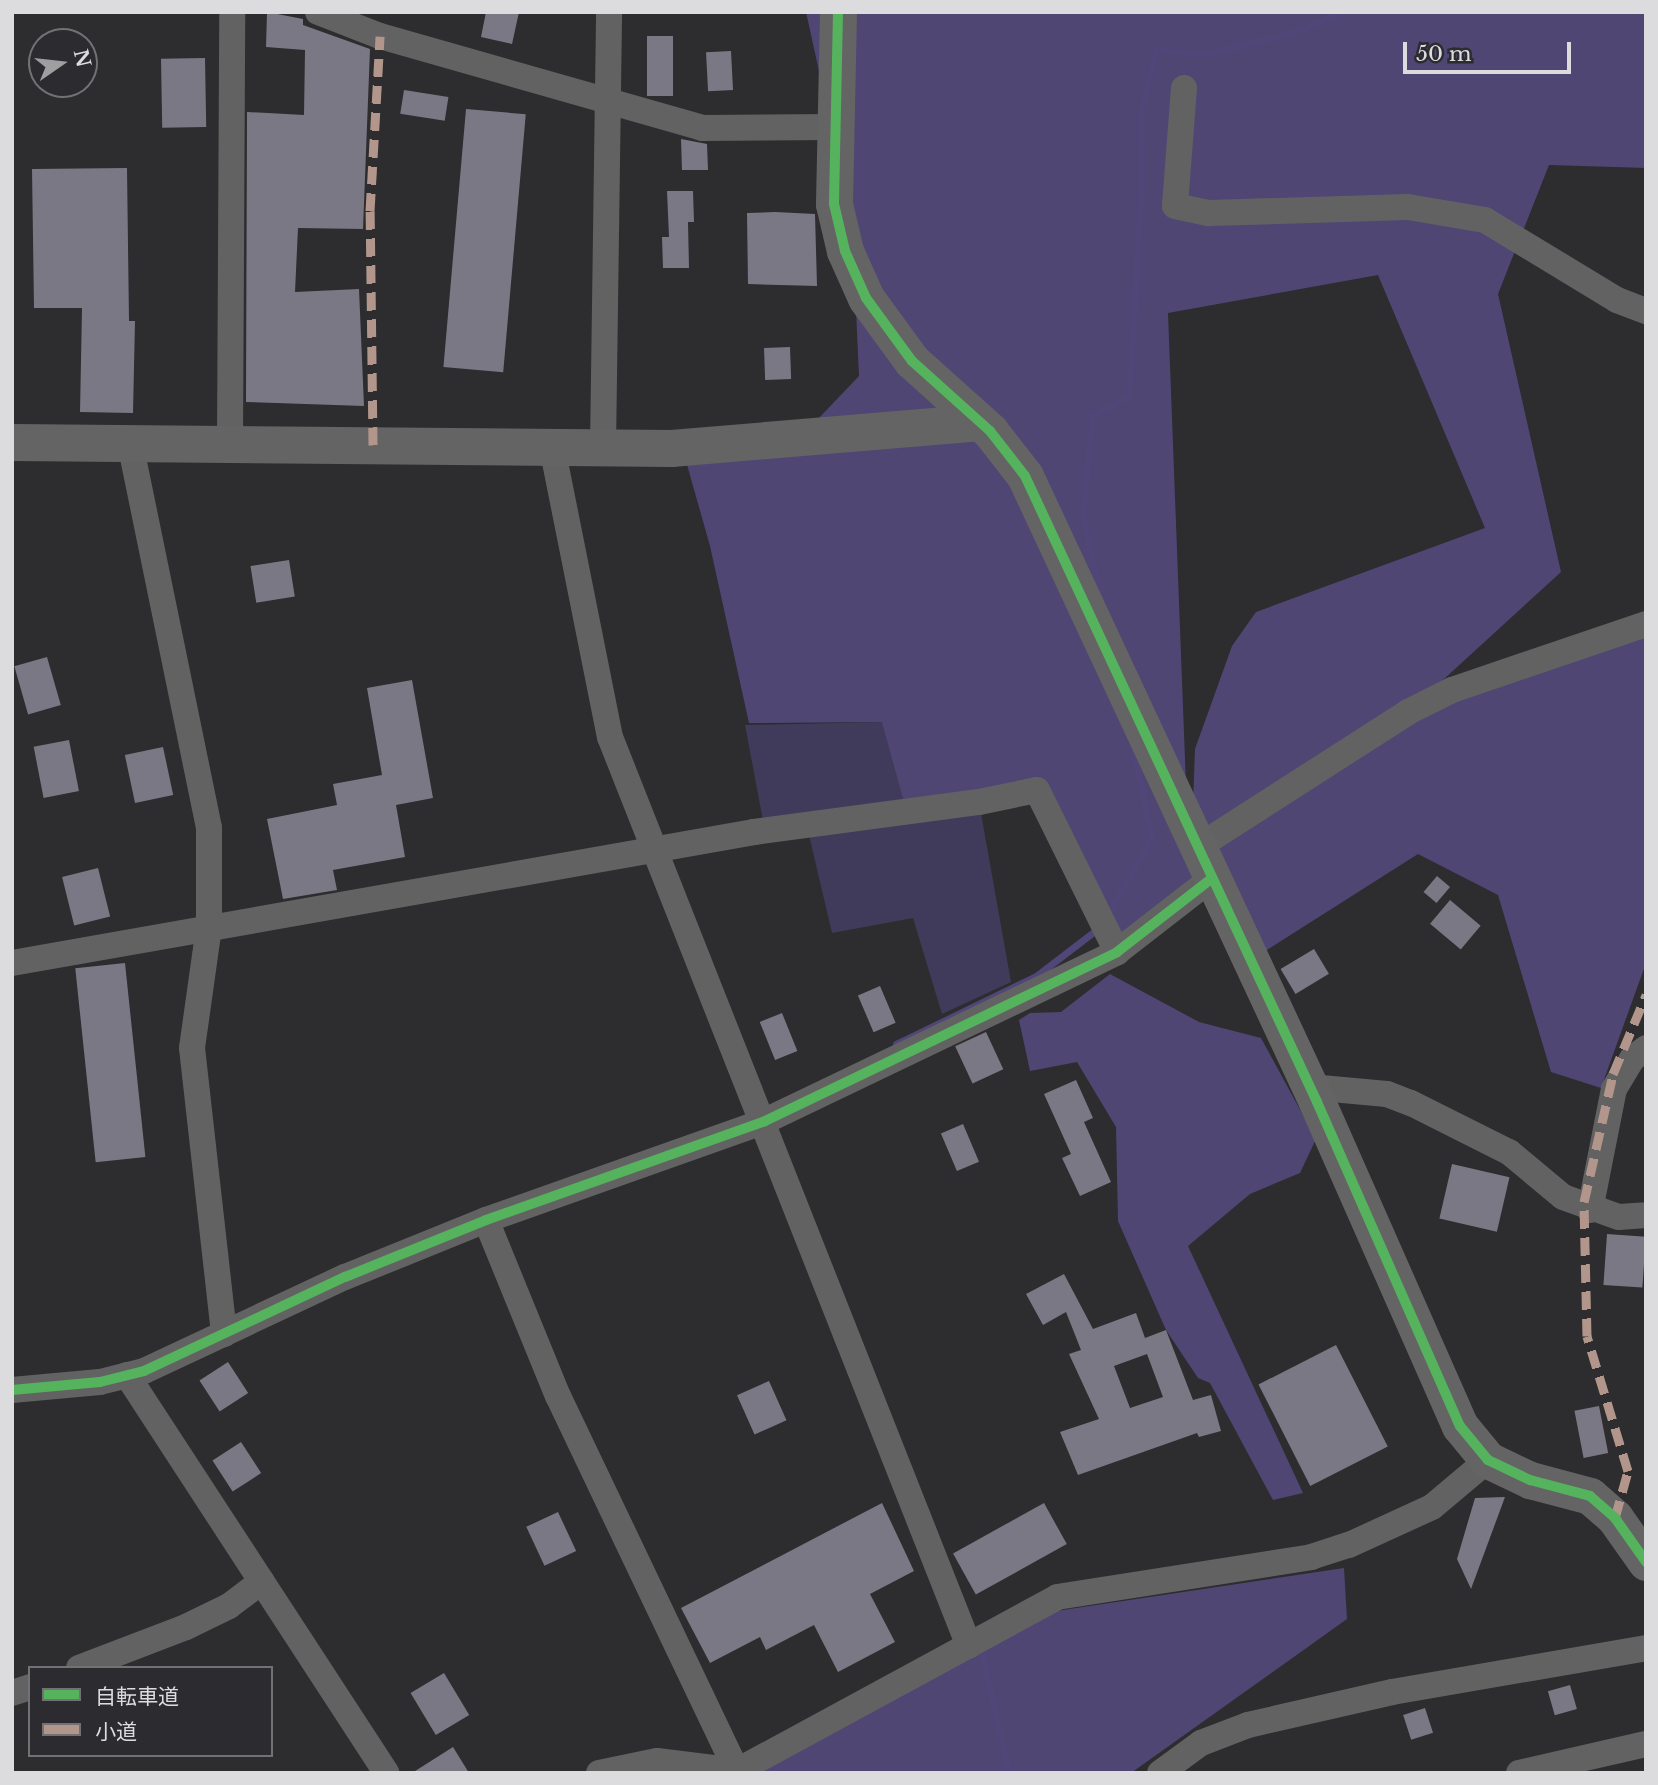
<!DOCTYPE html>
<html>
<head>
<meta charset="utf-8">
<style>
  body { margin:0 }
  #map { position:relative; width:1658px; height:1785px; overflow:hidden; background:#2d2c2e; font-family:"Libre Baskerville","Noto Sans JP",serif }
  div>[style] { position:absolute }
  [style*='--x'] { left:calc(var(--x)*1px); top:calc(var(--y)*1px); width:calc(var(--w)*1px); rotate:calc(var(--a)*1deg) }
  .green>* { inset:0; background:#413b5b }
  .forest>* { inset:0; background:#504674 }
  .stream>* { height:7px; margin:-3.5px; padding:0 3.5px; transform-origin:3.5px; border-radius:3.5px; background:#504677 }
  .building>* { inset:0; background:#7b7885; transform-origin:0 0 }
  .street>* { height:26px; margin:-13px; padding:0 13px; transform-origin:13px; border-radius:13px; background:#636263 }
  .secondary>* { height:37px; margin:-18.5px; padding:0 18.5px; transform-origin:18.5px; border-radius:18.5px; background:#646465 }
  .quiet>* { height:9px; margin-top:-4.5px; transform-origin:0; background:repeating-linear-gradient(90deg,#b2968c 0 18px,transparent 0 27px) }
  .cycleway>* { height:10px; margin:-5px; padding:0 5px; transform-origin:5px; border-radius:5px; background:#56b35d }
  span { translate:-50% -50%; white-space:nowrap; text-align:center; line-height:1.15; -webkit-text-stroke:7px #2c2b2f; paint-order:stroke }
  .frame { position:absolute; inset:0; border:14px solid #dcdcde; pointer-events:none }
  .legend { position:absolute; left:28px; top:1666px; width:245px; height:91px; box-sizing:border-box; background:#2c2b2f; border:2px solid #727275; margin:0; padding:9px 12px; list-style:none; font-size:21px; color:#dcdcde }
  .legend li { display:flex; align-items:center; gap:14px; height:35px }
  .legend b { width:35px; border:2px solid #727275 }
  .north { position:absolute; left:28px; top:28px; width:70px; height:70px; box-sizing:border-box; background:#2c2b2f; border:2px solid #727275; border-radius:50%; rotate:76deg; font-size:19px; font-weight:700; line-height:28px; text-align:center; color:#dcdcde }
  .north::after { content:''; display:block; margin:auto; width:24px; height:32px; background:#9f9ea0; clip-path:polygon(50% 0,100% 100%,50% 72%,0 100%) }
  .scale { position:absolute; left:1403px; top:42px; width:168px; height:32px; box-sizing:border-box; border:4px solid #dcdcde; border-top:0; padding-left:9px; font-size:21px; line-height:24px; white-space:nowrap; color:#dcdcde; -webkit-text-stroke:5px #2c2b2f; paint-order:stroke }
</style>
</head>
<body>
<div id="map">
  <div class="green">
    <div style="clip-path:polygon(883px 722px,906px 810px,765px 831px,745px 725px)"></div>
    <div style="clip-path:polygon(979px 802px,1011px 982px,942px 1014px,913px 918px,832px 933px,809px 835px)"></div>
  </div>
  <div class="forest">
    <div style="clip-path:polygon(806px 12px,1646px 12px,1646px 168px,1549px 165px,1498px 294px,1561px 572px,1409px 711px,1646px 633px,1646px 963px,1601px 1088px,1551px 1072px,1498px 895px,1418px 854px,1259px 955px,1192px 830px,1195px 749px,1232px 646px,1256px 612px,1485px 528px,1378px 275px,1168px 313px,1188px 838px,1202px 879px,1115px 939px,1038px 784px,906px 810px,882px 722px,749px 723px,710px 546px,682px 447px,797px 441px,859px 376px,852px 221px)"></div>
    <div style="clip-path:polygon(1110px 974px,1199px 1022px,1261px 1038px,1316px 1139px,1300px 1173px,1250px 1194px,1188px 1246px,1303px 1493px,1273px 1500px,1210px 1383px,1198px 1378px,1166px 1330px,1118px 1221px,1116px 1127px,1077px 1062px,1030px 1071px,1019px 1020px,1030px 1013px,1061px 1012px)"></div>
    <div style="clip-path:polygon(1344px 1568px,1347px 1619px,1131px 1773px,748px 1773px,1056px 1611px)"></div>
  </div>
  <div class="stream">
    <div style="--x:1100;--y:599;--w:84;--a:-101.7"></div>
    <div style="--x:1083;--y:517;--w:102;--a:-85"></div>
    <div style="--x:1092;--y:415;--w:42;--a:-27.2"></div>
    <div style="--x:1129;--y:396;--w:209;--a:-86.7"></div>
    <div style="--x:1141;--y:187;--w:71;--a:-90.8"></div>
    <div style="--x:1140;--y:116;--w:68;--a:-76.4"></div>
    <div style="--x:1156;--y:50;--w:50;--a:4.6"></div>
    <div style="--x:1206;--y:54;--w:95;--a:-14"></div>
    <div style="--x:1298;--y:31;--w:46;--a:-24.3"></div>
    <div style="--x:1106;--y:917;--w:91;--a:-59.8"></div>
    <div style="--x:1152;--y:838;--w:96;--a:-102"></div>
    <div style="--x:896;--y:1044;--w:156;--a:-25.9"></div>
    <div style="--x:1036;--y:976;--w:81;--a:-37.4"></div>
    <div style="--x:980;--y:1646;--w:130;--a:77.1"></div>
  </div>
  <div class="building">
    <div style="clip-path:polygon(267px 12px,303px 19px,303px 25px,370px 49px,363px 229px,298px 228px,295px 292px,359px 289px,364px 406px,246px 402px,247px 112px,304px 115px,305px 50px,266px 47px)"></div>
    <div style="clip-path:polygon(486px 12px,519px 12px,512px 44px,481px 37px)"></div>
    <div style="left:647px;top:36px;width:26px;height:60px"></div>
    <div style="left:731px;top:51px;width:39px;height:25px;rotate:87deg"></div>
    <div style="left:205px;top:58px;width:69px;height:44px;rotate:89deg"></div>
    <div style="left:404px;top:90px;width:45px;height:24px;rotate:9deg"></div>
    <div style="left:466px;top:109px;width:60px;height:259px;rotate:5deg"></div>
    <div style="clip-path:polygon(681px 139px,707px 144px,708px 170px,682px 170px)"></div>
    <div style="clip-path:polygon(127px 168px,129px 321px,135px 321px,133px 413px,80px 412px,82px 308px,34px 308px,32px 169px)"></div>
    <div style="clip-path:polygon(667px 191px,693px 191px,694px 222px,688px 222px,689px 268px,663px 268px,662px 237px,669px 237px)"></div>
    <div style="clip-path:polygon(775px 212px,815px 214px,817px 286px,748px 284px,747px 213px)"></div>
    <div style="left:790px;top:347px;width:32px;height:26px;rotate:88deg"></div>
    <div style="left:289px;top:560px;width:37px;height:39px;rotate:81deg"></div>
    <div style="left:47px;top:657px;width:50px;height:34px;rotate:74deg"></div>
    <div style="clip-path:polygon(412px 680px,433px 798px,396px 805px,405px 857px,333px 870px,337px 890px,283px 899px,267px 819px,337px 805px,333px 784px,382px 775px,367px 688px)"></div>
    <div style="left:69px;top:740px;width:52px;height:36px;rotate:79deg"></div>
    <div style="left:163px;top:747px;width:49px;height:39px;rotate:78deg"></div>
    <div style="left:98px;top:868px;width:50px;height:37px;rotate:76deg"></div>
    <div style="left:1437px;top:876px;width:17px;height:21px;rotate:40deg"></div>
    <div style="left:1450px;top:900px;width:40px;height:31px;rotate:40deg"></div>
    <div style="left:1314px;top:949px;width:29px;height:39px;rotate:59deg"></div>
    <div style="left:125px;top:963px;width:195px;height:50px;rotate:84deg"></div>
    <div style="left:880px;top:986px;width:40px;height:24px;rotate:67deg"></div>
    <div style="left:782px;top:1013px;width:41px;height:24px;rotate:68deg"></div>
    <div style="left:986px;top:1032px;width:41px;height:34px;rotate:65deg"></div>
    <div style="clip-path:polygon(1076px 1080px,1093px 1118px,1084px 1122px,1111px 1182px,1080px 1196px,1062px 1158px,1071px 1154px,1044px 1094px)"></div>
    <div style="left:963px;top:1124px;width:41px;height:24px;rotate:67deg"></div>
    <div style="left:1452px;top:1164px;width:59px;height:56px;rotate:13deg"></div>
    <div style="left:1607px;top:1234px;width:39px;height:51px;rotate:4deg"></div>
    <div style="clip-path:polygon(evenodd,1064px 1274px,1093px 1329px,1136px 1313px,1145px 1338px,1166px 1330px,1193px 1400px,1211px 1395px,1221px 1431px,1199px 1437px,1197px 1433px,1078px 1475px,1060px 1432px,1099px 1419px,1069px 1354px,1081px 1350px,1066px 1312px,1043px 1325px,1026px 1294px,1064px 1274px,1147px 1354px,1163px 1397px,1130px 1408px,1114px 1366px,1147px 1354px)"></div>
    <div style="left:1336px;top:1345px;width:114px;height:87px;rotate:63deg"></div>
    <div style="left:228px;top:1362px;width:37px;height:34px;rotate:57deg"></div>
    <div style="left:769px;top:1381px;width:43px;height:35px;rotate:66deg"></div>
    <div style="left:1599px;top:1406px;width:48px;height:25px;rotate:79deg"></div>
    <div style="left:241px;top:1442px;width:37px;height:34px;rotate:57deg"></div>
    <div style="clip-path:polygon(1505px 1497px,1471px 1589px,1457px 1559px,1475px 1498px)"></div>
    <div style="clip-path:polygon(882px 1503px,914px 1571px,870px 1594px,895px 1642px,838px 1672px,814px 1625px,766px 1650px,760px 1637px,710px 1663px,681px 1608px)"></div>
    <div style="left:1044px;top:1503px;width:47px;height:104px;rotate:61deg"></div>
    <div style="left:558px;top:1512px;width:43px;height:35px;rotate:65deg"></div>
    <div style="left:444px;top:1673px;width:49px;height:39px;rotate:59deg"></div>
    <div style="left:1570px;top:1685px;width:25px;height:23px;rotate:74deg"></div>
    <div style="left:1425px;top:1708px;width:26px;height:23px;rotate:72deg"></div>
    <div style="clip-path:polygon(453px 1747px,469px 1773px,412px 1773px)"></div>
  </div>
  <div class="street">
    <div style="--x:318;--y:12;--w:66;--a:21.2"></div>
    <div style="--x:380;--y:36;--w:335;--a:15.9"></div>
    <div style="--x:702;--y:128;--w:132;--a:-0.4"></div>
    <div style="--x:1184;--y:88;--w:118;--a:94.4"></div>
    <div style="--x:1175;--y:206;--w:35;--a:12"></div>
    <div style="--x:1209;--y:213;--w:199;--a:-1.7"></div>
    <div style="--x:1408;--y:207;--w:78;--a:9.6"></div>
    <div style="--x:1485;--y:220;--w:154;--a:31.2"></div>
    <div style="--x:1617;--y:300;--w:31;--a:21"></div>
    <div style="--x:130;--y:443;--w:393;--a:78.4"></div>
    <div style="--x:209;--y:828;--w:99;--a:90"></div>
    <div style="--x:209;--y:927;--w:122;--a:98"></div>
    <div style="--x:192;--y:1048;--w:288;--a:83.6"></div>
    <div style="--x:230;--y:443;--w:431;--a:-89.7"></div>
    <div style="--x:552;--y:447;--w:296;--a:78.7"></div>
    <div style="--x:610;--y:737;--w:977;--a:68.45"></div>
    <div style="--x:603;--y:448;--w:436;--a:-89.2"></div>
    <div style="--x:1198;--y:847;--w:250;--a:-32.7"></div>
    <div style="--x:1408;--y:712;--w:49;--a:-26.6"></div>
    <div style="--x:1452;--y:690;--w:205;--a:-18.8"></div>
    <div style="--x:12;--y:963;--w:753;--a:-10.01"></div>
    <div style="--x:754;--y:832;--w:227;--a:-7.6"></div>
    <div style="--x:979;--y:802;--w:59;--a:-11.7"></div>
    <div style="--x:1037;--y:790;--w:181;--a:63.7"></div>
    <div style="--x:1310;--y:1087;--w:77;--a:5.2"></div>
    <div style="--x:1387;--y:1094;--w:26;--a:21"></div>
    <div style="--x:1411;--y:1103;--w:110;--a:26.6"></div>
    <div style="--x:1509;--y:1152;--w:70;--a:39.8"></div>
    <div style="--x:1563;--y:1197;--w:59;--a:19.7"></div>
    <div style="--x:1619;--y:1217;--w:27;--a:-4"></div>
    <div style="--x:1590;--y:1210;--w:123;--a:-78.8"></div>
    <div style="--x:1614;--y:1089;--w:35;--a:-59"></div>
    <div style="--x:1632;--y:1059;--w:18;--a:-38"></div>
    <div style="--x:486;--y:1220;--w:190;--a:67.8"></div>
    <div style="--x:558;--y:1396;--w:416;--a:64.5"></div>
    <div style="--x:127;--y:1375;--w:475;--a:56.9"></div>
    <div style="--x:12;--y:1390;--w:88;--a:-5.2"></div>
    <div style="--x:100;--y:1382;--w:45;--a:-14"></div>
    <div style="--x:144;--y:1371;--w:222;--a:-25.1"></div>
    <div style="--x:345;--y:1277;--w:152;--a:-22"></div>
    <div style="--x:486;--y:1220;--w:296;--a:-19.5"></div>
    <div style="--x:765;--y:1121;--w:390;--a:-25.6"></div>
    <div style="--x:1117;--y:952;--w:119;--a:-37.8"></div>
    <div style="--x:79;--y:1668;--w:115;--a:-21"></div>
    <div style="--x:186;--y:1627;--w:48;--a:-26"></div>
    <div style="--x:229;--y:1606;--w:41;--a:-37.1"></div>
    <div style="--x:12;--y:1693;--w:19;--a:-18"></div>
    <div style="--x:599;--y:1773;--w:59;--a:-11.7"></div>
    <div style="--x:657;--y:1761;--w:81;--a:7.1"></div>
    <div style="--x:737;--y:1771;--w:364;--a:-28.5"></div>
    <div style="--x:1057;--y:1597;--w:257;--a:-8.9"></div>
    <div style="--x:1311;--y:1557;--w:40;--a:-18"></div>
    <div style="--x:1349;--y:1545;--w:91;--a:-24.6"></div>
    <div style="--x:1432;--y:1507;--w:73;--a:-40"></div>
    <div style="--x:1160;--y:1773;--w:51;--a:-36.2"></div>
    <div style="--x:1201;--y:1743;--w:50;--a:-21"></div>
    <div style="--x:1248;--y:1725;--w:148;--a:-12.9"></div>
    <div style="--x:1392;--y:1692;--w:258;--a:-9.8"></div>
    <div style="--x:1519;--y:1773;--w:130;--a:-12.9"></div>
  </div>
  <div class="secondary">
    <div style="--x:838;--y:12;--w:192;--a:91.2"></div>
    <div style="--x:834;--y:204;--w:48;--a:76.8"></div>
    <div style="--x:845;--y:251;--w:51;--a:65.9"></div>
    <div style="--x:866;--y:298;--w:78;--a:53.9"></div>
    <div style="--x:912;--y:361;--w:105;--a:41.9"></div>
    <div style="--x:990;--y:431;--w:57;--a:52.1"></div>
    <div style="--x:1025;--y:476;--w:691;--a:64.99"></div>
    <div style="--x:1317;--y:1102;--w:354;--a:66.2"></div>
    <div style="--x:1460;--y:1426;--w:44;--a:50.5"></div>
    <div style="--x:1488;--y:1460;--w:47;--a:25.5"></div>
    <div style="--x:1530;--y:1480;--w:62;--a:14.9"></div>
    <div style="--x:1590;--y:1496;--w:33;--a:41"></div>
    <div style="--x:1615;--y:1518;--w:54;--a:54.8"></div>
    <div style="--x:12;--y:442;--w:659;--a:0.52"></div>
    <div style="--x:671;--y:448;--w:308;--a:-4.8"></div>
  </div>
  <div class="quiet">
    <div style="--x:373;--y:445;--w:234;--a:-90.7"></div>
    <div style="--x:370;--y:211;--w:175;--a:-86.7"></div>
    <div style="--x:1615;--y:1518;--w:49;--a:-74.5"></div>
    <div style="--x:1628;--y:1471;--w:141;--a:-106.9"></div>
    <div style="--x:1587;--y:1336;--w:134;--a:-91.3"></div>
    <div style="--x:1584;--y:1202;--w:131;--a:-77.2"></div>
    <div style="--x:1613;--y:1074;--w:86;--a:-67.3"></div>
  </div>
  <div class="cycleway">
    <div style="--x:838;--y:12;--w:192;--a:91.2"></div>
    <div style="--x:834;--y:204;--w:48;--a:76.8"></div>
    <div style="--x:845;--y:251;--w:51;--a:65.9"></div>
    <div style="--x:866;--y:298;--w:78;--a:53.9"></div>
    <div style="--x:912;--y:361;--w:105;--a:41.9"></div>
    <div style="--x:990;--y:431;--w:57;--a:52.1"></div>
    <div style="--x:1025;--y:476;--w:691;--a:64.99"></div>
    <div style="--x:1317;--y:1102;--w:354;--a:66.2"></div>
    <div style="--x:1460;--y:1426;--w:44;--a:50.5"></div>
    <div style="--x:1488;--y:1460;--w:47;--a:25.5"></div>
    <div style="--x:1530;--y:1480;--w:62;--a:14.9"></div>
    <div style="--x:1590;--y:1496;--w:33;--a:41"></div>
    <div style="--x:1615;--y:1518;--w:54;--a:54.8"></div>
    <div style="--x:12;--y:1390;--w:88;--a:-5.2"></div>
    <div style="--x:100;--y:1382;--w:45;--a:-14"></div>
    <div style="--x:144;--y:1371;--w:222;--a:-25.1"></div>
    <div style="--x:345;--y:1277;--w:152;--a:-22"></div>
    <div style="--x:486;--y:1220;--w:296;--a:-19.5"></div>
    <div style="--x:765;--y:1121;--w:390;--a:-25.6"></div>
    <div style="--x:1117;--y:952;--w:119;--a:-37.8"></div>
  </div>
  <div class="frame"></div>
  <ul class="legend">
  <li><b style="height:9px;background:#56b35d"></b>自転車道</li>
  <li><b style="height:9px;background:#b2968c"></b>小道</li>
  </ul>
  <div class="north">N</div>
  <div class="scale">50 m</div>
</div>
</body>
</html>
